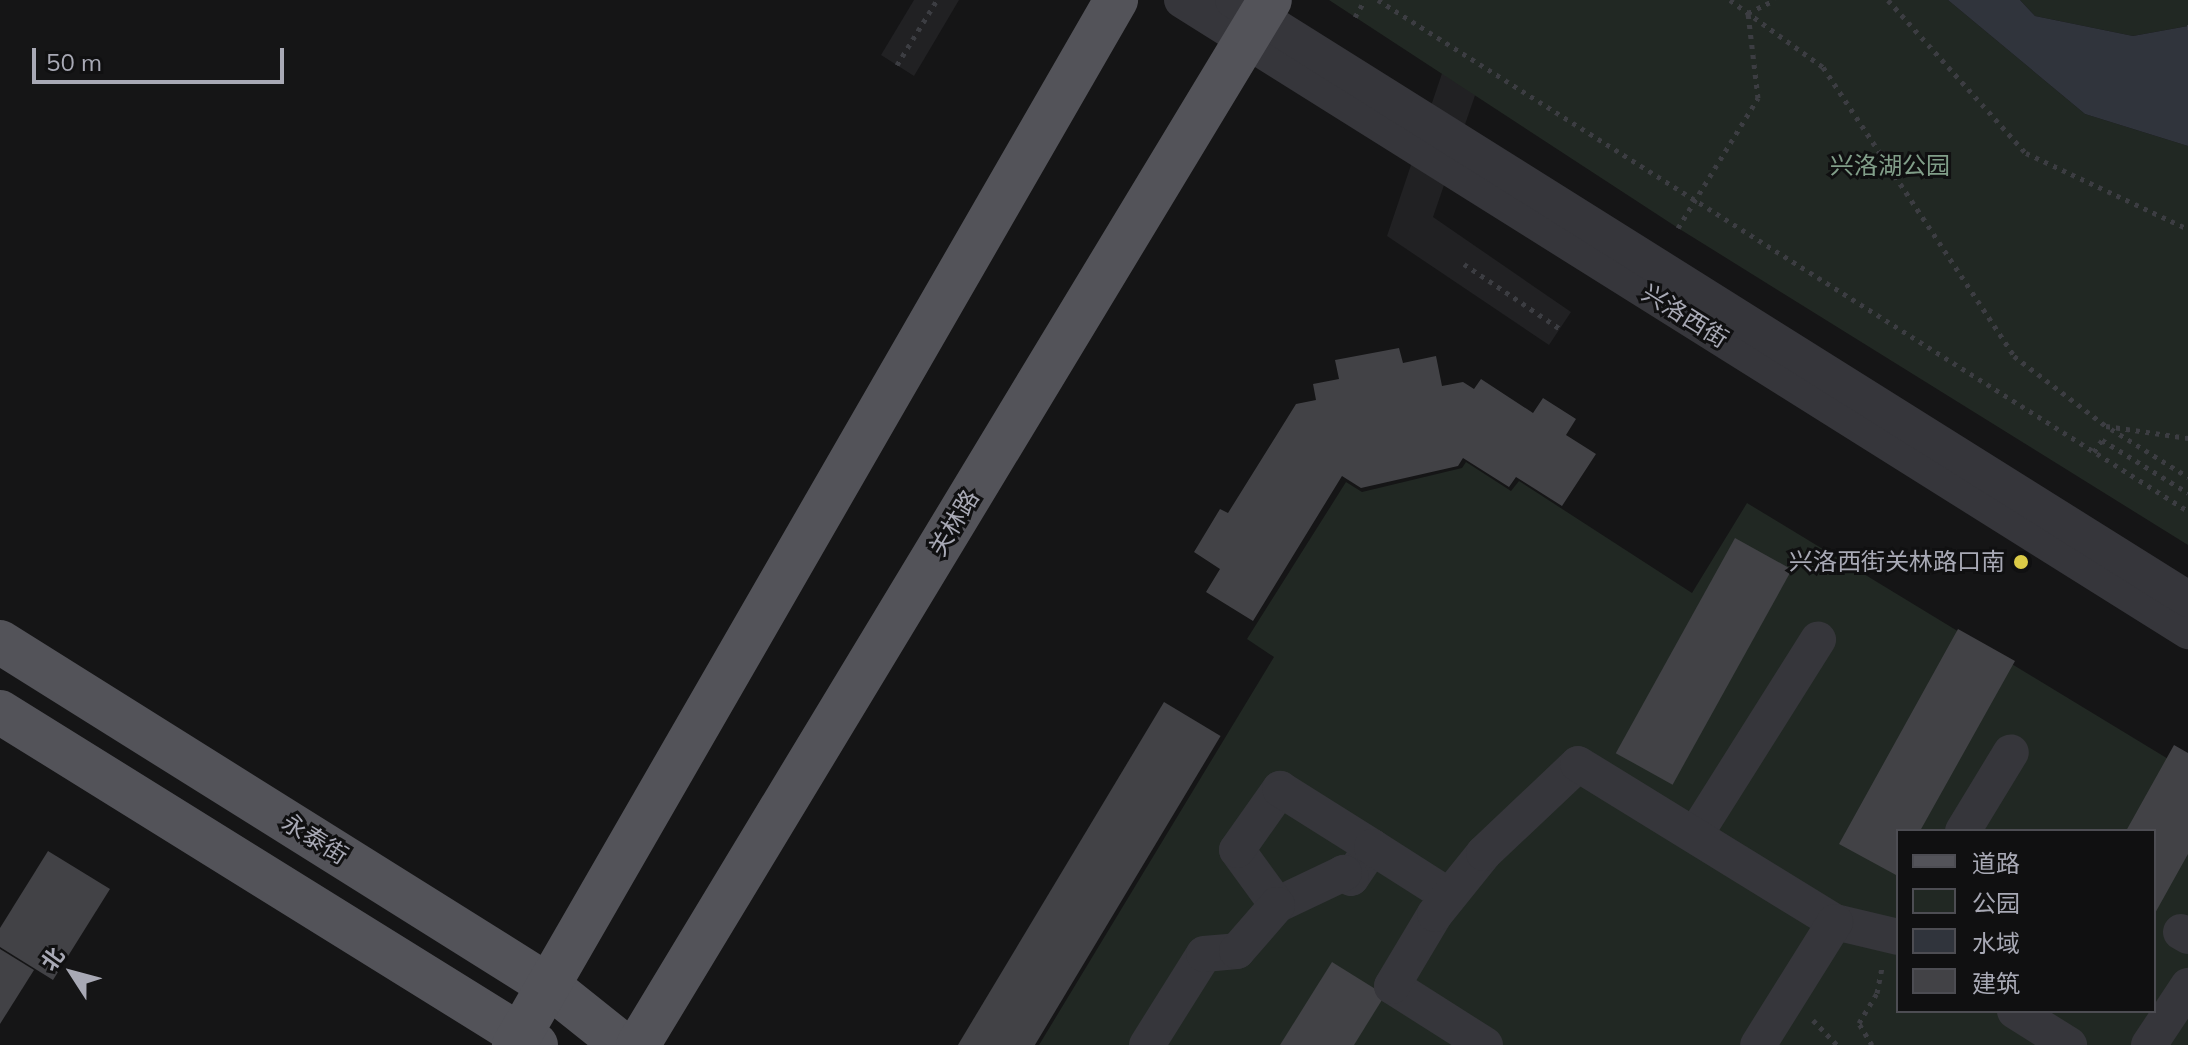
<!DOCTYPE html>
<html>
<head>
<meta charset="utf-8">
<style>
  body { margin:0 }
  #map { position:relative; width:2188px; height:1045px; overflow:hidden; background:#151516; font-family:Mulish,"Noto Sans SC",sans-serif }
  div>[style] { position:absolute }
  [style*='--x'] { left:calc(var(--x)*1px); top:calc(var(--y)*1px); width:calc(var(--w)*1px); rotate:calc(var(--a)*1deg) }
  .built>* { inset:0; background:#212123 }
  .green>* { inset:0; background:#212823 }
  .water>* { inset:0; background:#30343c }
  .building>* { inset:0; background:#424246; transform-origin:0 0 }
  .path>* { height:5px; margin-top:-2.5px; transform-origin:0; background:repeating-linear-gradient(90deg,#3c3d42 0 4px,transparent 0 10px) }
  .minor>* { height:36px; margin:-18px; padding:0 18px; transform-origin:18px; border-radius:18px; background:#36363b }
  .major>* { height:44px; margin:-22px; padding:0 22px; transform-origin:22px; border-radius:22px; background:#535359 }
  .path-bridge>* { height:5px; margin-top:-2.5px; transform-origin:0; background:repeating-linear-gradient(90deg,#3c3d42 0 4px,transparent 0 10px) }
  .dots>* { width:22px; height:22px; translate:-50% -50%; box-sizing:border-box; border:4px solid #101011; border-radius:50% }
  span { translate:-50% -50%; white-space:nowrap; text-align:center; line-height:1.15; -webkit-text-stroke:6px #101011; paint-order:stroke }
  .park-label { font-size:24px; color:#819e89 }
  .street-label { font-size:24px; color:#a8a9b5 }
  .poi-label { font-size:24px; color:#a8a9b5 }
  .right { translate:-100% -50%; text-align:right }
  .legend { position:absolute; left:1896px; top:829px; width:260px; height:184px; box-sizing:border-box; background:#101011; border:2px solid #4d4d53; margin:0; padding:10px 14px; list-style:none; font-size:24px; color:#a8a9b5 }
  .legend li { display:flex; align-items:center; gap:16px; height:40px }
  .legend b { width:40px; border:2px solid #4d4d53 }
  .north { position:absolute; left:32px; top:933px; width:80px; height:80px; -webkit-text-stroke:6px #101011; paint-order:stroke; rotate:306deg; font-size:22px; font-weight:700; line-height:32px; text-align:center; color:#a8a9b5 }
  .north::after { content:''; display:block; margin:auto; width:28px; height:36px; background:#a8a9b5; clip-path:polygon(50% 0,100% 100%,50% 72%,0 100%) }
  .scale { position:absolute; left:32px; top:48px; width:252px; height:36px; box-sizing:border-box; border:4px solid #a8a9b5; border-top:0; padding-left:10px; font-size:24px; line-height:28px; white-space:nowrap; color:#a8a9b5; -webkit-text-stroke:6px #101011; paint-order:stroke }
</style>
</head>
<body>
<div id="map">
  <div class="built">
    <div style="clip-path:polygon(914px 0,959px 0,914px 76px,881px 55px)"></div>
    <div style="clip-path:polygon(1508px 0,1433px 217px,1571px 312px,1549px 345px,1387px 236px,1456px 32px)"></div>
  </div>
  <div class="green">
    <div style="clip-path:polygon(1329px 0,1948px 0,2085px 114px,2188px 146px,2188px 545px,1678px 228px)"></div>
    <div style="clip-path:polygon(2020px 0,2188px 0,2188px 26px,2133px 36px,2035px 16px)"></div>
    <div style="clip-path:polygon(evenodd,1466px 462px,1511px 491px,1519px 481px,1692px 593px,1747px 503px,2188px 771px,2188px 1045px,1039px 1045px,1274px 657px,1247px 639px,1346px 482px,1362px 492px,1462px 468px,1466px 462px,1898px 831px,2154px 831px,2154px 1011px,1898px 1011px,1898px 831px)"></div>
  </div>
  <div class="water">
    <div style="clip-path:polygon(1948px 0,2020px 0,2035px 16px,2133px 36px,2188px 26px,2188px 146px,2085px 114px)"></div>
  </div>
  <div class="building">
    <div style="clip-path:polygon(1399px 348px,1403px 363px,1436px 356px,1442px 386px,1463px 382px,1474px 389px,1481px 379px,1533px 413px,1543px 398px,1576px 419px,1566px 435px,1596px 454px,1562px 506px,1516px 477px,1509px 487px,1463px 458px,1458px 466px,1361px 488px,1342px 476px,1253px 621px,1206px 592px,1220px 569px,1194px 552px,1220px 509px,1228px 513px,1296px 404px,1316px 400px,1313px 384px,1339px 379px,1335px 360px)"></div>
    <div style="left:1735px;top:538px;width:65px;height:246px;rotate:29deg"></div>
    <div style="clip-path:polygon(1958px 629px,2015px 661px,1920px 831px,1898px 831px,1896px 875px,1839px 844px)"></div>
    <div style="left:1164px;top:702px;width:66px;height:401px;rotate:31deg"></div>
    <div style="clip-path:polygon(2174px 745px,2188px 753px,2188px 854px,2154px 915px,2154px 831px,2126px 831px)"></div>
    <div style="clip-path:polygon(48px 851px,110px 889px,53px 980px,0 947px,0 928px)"></div>
    <div style="clip-path:polygon(0 949px,34px 970px,0 1024px)"></div>
    <div style="clip-path:polygon(1332px 962px,1385px 995px,1354px 1045px,1280px 1045px)"></div>
  </div>
  <div class="path">
    <div style="--x:1730;--y:0;--w:115;--a:35.8"></div>
    <div style="--x:1823;--y:67;--w:346;--a:56.5"></div>
    <div style="--x:2014;--y:356;--w:116;--a:37.3"></div>
    <div style="--x:2106;--y:426;--w:83;--a:8.3"></div>
    <div style="--x:1888;--y:0;--w:206;--a:48"></div>
    <div style="--x:2026;--y:153;--w:179;--a:25.1"></div>
    <div style="--x:1355;--y:17;--w:20;--a:-60"></div>
    <div style="--x:2187;--y:27;--w:1;--a:0"></div>
    <div style="--x:897;--y:65;--w:76;--a:-58.4"></div>
    <div style="--x:1678;--y:228;--w:153;--a:-58.4"></div>
    <div style="--x:1758;--y:98;--w:86;--a:-96.7"></div>
    <div style="--x:1748;--y:13;--w:30;--a:-26"></div>
    <div style="--x:1464;--y:264;--w:115;--a:34"></div>
    <div style="--x:2111;--y:429;--w:91;--a:31.9"></div>
    <div style="--x:2094;--y:452;--w:14;--a:-56"></div>
    <div style="--x:2102;--y:440;--w:101;--a:31.6"></div>
    <div style="--x:1813;--y:1020;--w:35;--a:46"></div>
    <div style="--x:1872;--y:1045;--w:26;--a:-121"></div>
    <div style="--x:1859;--y:1023;--w:35;--a:-59"></div>
    <div style="--x:1877;--y:993;--w:25;--a:-79"></div>
  </div>
  <div class="minor">
    <div style="--x:1182;--y:0;--w:1188;--a:32.1"></div>
    <div style="--x:1233;--y:0;--w:1127;--a:32.1"></div>
    <div style="--x:1963;--y:831;--w:92;--a:-58.7"></div>
    <div style="--x:1695;--y:835;--w:231;--a:-57.8"></div>
    <div style="--x:1372;--y:847;--w:37;--a:124"></div>
    <div style="--x:1351;--y:878;--w:9;--a:-144"></div>
    <div style="--x:1344;--y:873;--w:74;--a:154.5"></div>
    <div style="--x:1277;--y:905;--w:68;--a:-126"></div>
    <div style="--x:1237;--y:850;--w:75;--a:-54.8"></div>
    <div style="--x:1280;--y:789;--w:109;--a:32.2"></div>
    <div style="--x:1372;--y:847;--w:91;--a:32.5"></div>
    <div style="--x:1835;--y:922;--w:65;--a:13.4"></div>
    <div style="--x:2181;--y:932;--w:8;--a:30"></div>
    <div style="--x:2015;--y:1011;--w:64;--a:32.2"></div>
    <div style="--x:1147;--y:1045;--w:107;--a:-57.9"></div>
    <div style="--x:1204;--y:954;--w:33;--a:-5"></div>
    <div style="--x:1237;--y:951;--w:61;--a:-49"></div>
    <div style="--x:1485;--y:1045;--w:110;--a:-147.6"></div>
    <div style="--x:1392;--y:986;--w:84;--a:-59.2"></div>
    <div style="--x:1435;--y:914;--w:78;--a:-51.2"></div>
    <div style="--x:1484;--y:853;--w:129;--a:-43.4"></div>
    <div style="--x:1578;--y:764;--w:302;--a:31.6"></div>
    <div style="--x:1835;--y:922;--w:145;--a:122"></div>
    <div style="--x:2149;--y:1045;--w:71;--a:-56.5"></div>
  </div>
  <div class="major">
    <div style="--x:0;--y:642;--w:648;--a:32.07"></div>
    <div style="--x:549;--y:986;--w:95;--a:38.6"></div>
    <div style="--x:0;--y:712;--w:631;--a:31.85"></div>
    <div style="--x:514;--y:1045;--w:1206;--a:-60.05"></div>
    <div style="--x:638;--y:1045;--w:1221;--a:-58.84"></div>
  </div>
  <div class="path-bridge">
    <div style="--x:1378;--y:0;--w:958;--a:32.25"></div>
  </div>
  <div class="dots">
    <div style="left:2021px;top:562px;background:#dccb47"></div>
  </div>
  <div class="park-label">
    <span style="left:1890px;top:166px">兴洛湖公园</span>
  </div>
  <div class="street-label">
    <span style="left:1685px;top:316px;rotate:32deg">兴洛西街</span>
    <span style="left:954px;top:523px;rotate:-59deg">关林路</span>
    <span style="left:315px;top:839px;rotate:32deg">永泰街</span>
  </div>
  <div class="poi-label">
    <span class="right" style="left:2005px;top:562px">兴洛西街关林路口南</span>
  </div>
  <ul class="legend">
  <li><b style="height:10px;background:#535359"></b>道路</li>
  <li><b style="height:22px;background:#212823"></b>公园</li>
  <li><b style="height:22px;background:#30343c"></b>水域</li>
  <li><b style="height:22px;background:#424246"></b>建筑</li>
  </ul>
  <div class="north">北</div>
  <div class="scale">50 m</div>
</div>
</body>
</html>
